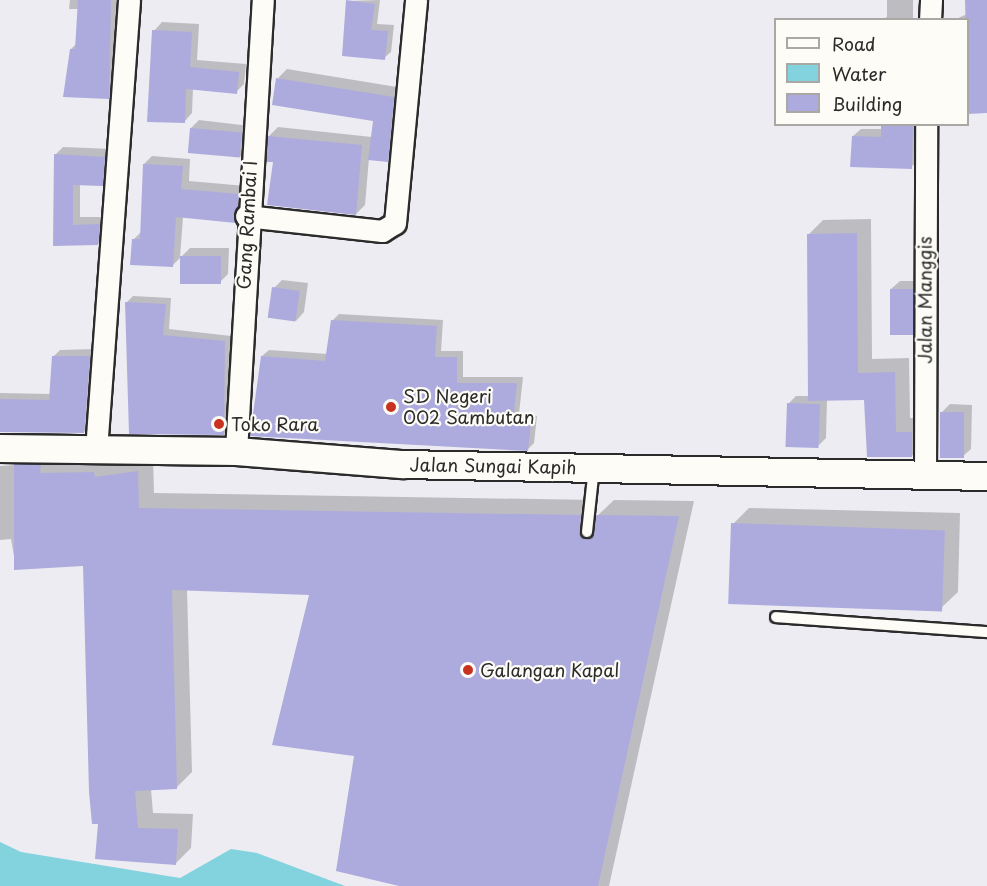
<!DOCTYPE html>
<html>
<head>
<meta charset="utf-8">
<style>
  body { margin:0 }
  #map { position:relative; width:987px; height:886px; overflow:hidden; background:#edecf2; font-family:"Playpen Sans",sans-serif }
  div>[style] { position:absolute }
  [style*='--x'] { left:calc(var(--x)*1px); top:calc(var(--y)*1px); width:calc(var(--w)*1px); rotate:calc(var(--a)*1deg) }
  .water>* { inset:0; background:#83d3df }
  .shadow>* { inset:0; background:#0003 }
  .building>* { inset:0; background:#adabdd; transform-origin:0 0 }
  .roads { filter:drop-shadow(2px 0 #2b2b2b) drop-shadow(-2px 0 #2b2b2b) drop-shadow(0 2px #2b2b2b) drop-shadow(0 -2px #2b2b2b) }
  .service>* { height:10px; margin:-5px; padding:0 5px; transform-origin:5px; border-radius:5px; background:#fdfcf7 }
  .minor>* { height:21px; margin:-10.5px; padding:0 10.5px; transform-origin:10.5px; border-radius:10.5px; background:#fdfcf7 }
  .tertiary>* { height:27px; margin:-13.5px; padding:0 13.5px; transform-origin:13.5px; border-radius:13.5px; background:#fdfcf7 }
  .dots>* { width:16px; height:16px; translate:-50% -50%; box-sizing:border-box; border:3px solid #fdfcf7; border-radius:50% }
  span { translate:-50% -50%; white-space:nowrap; text-align:center; line-height:1.15; -webkit-text-stroke:4.5px #fdfcf7; paint-order:stroke }
  .street-label { font-size:18px; color:#2b2b2b }
  .poi-label { font-size:18px; color:#2b2b2b }
  .left { translate:0 -50%; text-align:left }
  .legend { position:absolute; left:774px; top:18px; width:195px; height:108px; box-sizing:border-box; background:#fdfcf7; border:2px solid #a9a8a5; margin:0; padding:8px 10px; list-style:none; font-size:18px; color:#2b2b2b }
  .legend li { display:flex; align-items:center; gap:12px; height:30px }
  .legend b { width:30px; border:2px solid #a9a8a5 }
</style>
</head>
<body>
<div id="map">
  <div class="water">
    <div style="clip-path:polygon(0 842px,21px 852px,180px 878px,231px 849px,257px 853px,345px 886px,0 886px)"></div>
  </div>
  <div class="shadow">
    <div style="clip-path:polygon(70px 0,124px 0,117px 7px,116px 90px,108px 98px,71px 49px,77px 43px,79px 9px,69px 9px)"></div>
    <div style="clip-path:polygon(380px 0,377px 24px,394px 25px,391px 52px,384px 58px,347px 1px)"></div>
    <div style="clip-path:polygon(887px 0,913px 0,913px 20px,881px 20px,887px 17px)"></div>
    <div style="clip-path:polygon(966px 0,987px 0,987px 112px,968px 112px,968px 20px,954px 20px,967px 14px)"></div>
    <div style="clip-path:polygon(162px 22px,199px 24px,197px 60px,246px 64px,244px 84px,236px 92px,193px 88px,192px 113px,184px 122px,154px 31px)"></div>
    <div style="clip-path:polygon(287px 69px,403px 88px,397px 151px,387px 161px,369px 158px,365px 205px,356px 214px,275px 161px,269px 136px,278px 127px,372px 137px,374px 120px,278px 78px)"></div>
    <div style="clip-path:polygon(199px 120px,250px 126px,248px 149px,240px 157px,191px 128px)"></div>
    <div style="clip-path:polygon(884px 124px,921px 124px,919px 160px,911px 167px,853px 136px,861px 129px,883px 129px)"></div>
    <div style="clip-path:polygon(63px 147px,112px 149px,110px 176px,102px 185px,80px 184px,80px 217px,107px 217px,106px 236px,98px 244px,55px 244px,55px 155px)"></div>
    <div style="clip-path:polygon(152px 156px,190px 159px,189px 181px,246px 186px,243px 214px,235px 222px,183px 217px,180px 258px,172px 266px,133px 240px,142px 231px,144px 164px)"></div>
    <div style="clip-path:polygon(871px 219px,872px 359px,909px 358px,910px 418px,926px 418px,926px 441px,912px 456px,865px 399px,827px 399px,826px 438px,818px 446px,788px 404px,796px 396px,810px 396px,809px 234px,823px 220px)"></div>
    <div style="clip-path:polygon(190px 248px,229px 248px,228px 274px,220px 282px,182px 256px)"></div>
    <div style="clip-path:polygon(282px 280px,308px 283px,304px 312px,296px 321px,274px 288px)"></div>
    <div style="clip-path:polygon(900px 281px,920px 281px,920px 325px,912px 333px,891px 289px)"></div>
    <div style="clip-path:polygon(133px 296px,171px 298px,169px 329px,231px 336px,230px 427px,224px 434px,126px 303px)"></div>
    <div style="clip-path:polygon(339px 314px,443px 320px,441px 351px,463px 351px,463px 377px,523px 377px,519px 414px,537px 416px,534px 443px,528px 449px,262px 356px,269px 350px,328px 354px,333px 320px)"></div>
    <div style="clip-path:polygon(96px 349px,91px 425px,84px 432px,0 431px,0 393px,51px 394px,53px 357px,60px 350px)"></div>
    <div style="clip-path:polygon(950px 404px,972px 405px,971px 449px,962px 457px,942px 412px)"></div>
    <div style="clip-path:polygon(31px 449px,153px 456px,154px 493px,596px 500px,595px 518px,614px 500px,694px 501px,609px 886px,406px 886px,356px 755px,311px 594px,187px 589px,192px 772px,176px 788px,151px 789px,153px 813px,193px 814px,191px 848px,175px 864px,100px 822px,84px 564px,16px 568px,11px 539px,0 540px,0 466px,15px 465px)"></div>
    <div style="clip-path:polygon(749px 508px,960px 513px,958px 592px,941px 608px,733px 524px)"></div>
  </div>
  <div class="building">
    <div style="clip-path:polygon(78px 0,111px 0,109px 99px,63px 97px,70px 49px,75px 49px)"></div>
    <div style="clip-path:polygon(346px 0,375px 4px,371px 30px,388px 31px,385px 60px,342px 56px)"></div>
    <div style="clip-path:polygon(965px 0,987px 0,987px 113px,968px 114px)"></div>
    <div style="clip-path:polygon(152px 30px,192px 32px,190px 67px,239px 72px,237px 94px,186px 89px,185px 123px,147px 122px)"></div>
    <div style="clip-path:polygon(276px 78px,394px 97px,388px 162px,368px 160px,373px 121px,272px 105px)"></div>
    <div style="clip-path:polygon(881px 124px,913px 124px,912px 169px,850px 167px,852px 136px,881px 137px)"></div>
    <div style="left:190px;top:128px;width:52px;height:25px;rotate:5deg"></div>
    <div style="clip-path:polygon(268px 136px,362px 145px,356px 215px,267px 205px,273px 162px,266px 162px)"></div>
    <div style="clip-path:polygon(54px 154px,105px 157px,103px 186px,73px 185px,73px 225px,100px 224px,98px 245px,53px 246px)"></div>
    <div style="clip-path:polygon(143px 164px,183px 166px,181px 189px,239px 194px,236px 223px,176px 217px,173px 267px,130px 265px,132px 239px,140px 239px)"></div>
    <div style="clip-path:polygon(857px 233px,858px 373px,895px 372px,896px 432px,912px 432px,912px 457px,867px 457px,864px 400px,808px 401px,807px 234px)"></div>
    <div style="left:180px;top:256px;width:41px;height:28px"></div>
    <div style="left:272px;top:287px;width:28px;height:31px;rotate:8deg"></div>
    <div style="left:890px;top:289px;width:23px;height:46px"></div>
    <div style="clip-path:polygon(125px 302px,166px 304px,163px 335px,225px 341px,224px 435px,129px 434px)"></div>
    <div style="clip-path:polygon(331px 320px,437px 326px,435px 357px,457px 357px,457px 383px,517px 383px,513px 420px,531px 422px,528px 451px,250px 436px,261px 356px,325px 361px)"></div>
    <div style="clip-path:polygon(52px 356px,90px 356px,84px 433px,0 432px,0 399px,49px 400px)"></div>
    <div style="left:787px;top:403px;width:33px;height:44px;rotate:2deg"></div>
    <div style="left:940px;top:412px;width:24px;height:46px"></div>
    <div style="clip-path:polygon(14px 464px,41px 464px,40px 473px,94px 472px,95px 477px,138px 471px,139px 508px,581px 515px,580px 534px,587px 539px,593px 536px,596px 515px,679px 516px,598px 886px,399px 886px,336px 871px,354px 756px,272px 745px,309px 595px,172px 590px,177px 789px,135px 791px,138px 828px,178px 829px,176px 865px,95px 859px,98px 824px,92px 824px,89px 792px,83px 566px,14px 570px)"></div>
    <div style="left:731px;top:523px;width:214px;height:81px;rotate:2deg"></div>
  </div>
  <div class="roads">
    <div class="service">
      <div style="--x:587;--y:532;--w:64;--a:-83.8"></div>
      <div style="--x:776;--y:617;--w:212;--a:4.1"></div>
    </div>
    <div class="minor">
      <div style="--x:930;--y:20;--w:20;--a:-87"></div>
      <div style="--x:246;--y:216;--w:137;--a:6.3"></div>
      <div style="--x:382;--y:231;--w:15;--a:-32"></div>
      <div style="--x:395;--y:223;--w:224;--a:-84.6"></div>
      <div style="--x:96;--y:450;--w:451;--a:-85.8"></div>
      <div style="--x:236;--y:451;--w:452;--a:-86.6"></div>
      <div style="--x:925;--y:475;--w:351;--a:-89.8"></div>
    </div>
    <div class="tertiary">
      <div style="--x:0;--y:448;--w:236;--a:0.7"></div>
      <div style="--x:236;--y:451;--w:168;--a:4.5"></div>
      <div style="--x:403;--y:464;--w:584;--a:1.18"></div>
    </div>
  </div>
  <div class="dots">
    <div style="left:391px;top:407px;background:#c8321e"></div>
    <div style="left:219px;top:424px;background:#c8321e"></div>
    <div style="left:468px;top:670px;background:#c8321e"></div>
  </div>
  <div class="street-label">
    <span style="left:247px;top:225px;rotate:-87deg">Gang Rambai I</span>
    <span style="left:925px;top:300px;rotate:-90deg">Jalan Manggis</span>
    <span style="left:493px;top:466px;rotate:1deg">Jalan Sungai Kapih</span>
  </div>
  <div class="poi-label">
    <span class="left" style="left:403px;top:407px">SD Negeri<br>002 Sambutan</span>
    <span class="left" style="left:231px;top:424px">Toko Rara</span>
    <span class="left" style="left:480px;top:670px">Galangan Kapal</span>
  </div>
  <ul class="legend">
  <li><b style="height:8px;background:#fdfcf7"></b>Road</li>
  <li><b style="height:16px;background:#83d3df"></b>Water</li>
  <li><b style="height:16px;background:#adabdd"></b>Building</li>
  </ul>
</div>
</body>
</html>
